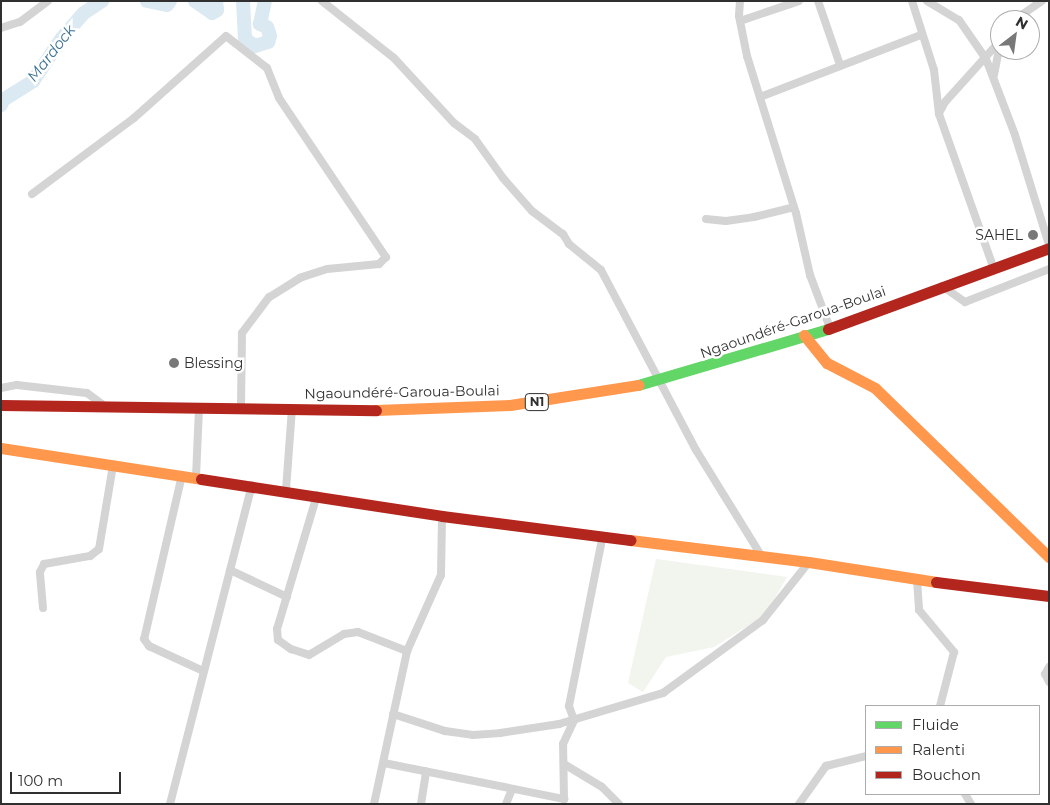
<!DOCTYPE html>
<html>
<head>
<meta charset="utf-8">
<style>
  body { margin:0 }
  #map { position:relative; width:1050px; height:805px; overflow:hidden; background:#fff; font-family:Montserrat,sans-serif }
  div>[style] { position:absolute }
  [style*='--x'] { left:calc(var(--x)*1px); top:calc(var(--y)*1px); width:calc(var(--w)*1px); rotate:calc(var(--a)*1deg) }
  .green>* { inset:0; background:#f1f5ed }
  .river>* { height:14px; margin:-7px; padding:0 7px; transform-origin:7px; border-radius:7px; background:#dae9f2 }
  .street>* { height:8px; margin:-4px; padding:0 4px; transform-origin:4px; border-radius:4px; background:#d4d4d4 }
  .fast>* { height:11px; margin:-5.5px; padding:0 5.5px; transform-origin:5.5px; border-radius:5.5px; background:#63d668 }
  .slow>* { height:11px; margin:-5.5px; padding:0 5.5px; transform-origin:5.5px; border-radius:5.5px; background:#ff974d }
  .jam>* { height:11px; margin:-5.5px; padding:0 5.5px; transform-origin:5.5px; border-radius:5.5px; background:#b3261e }
  .dots>* { width:14px; height:14px; translate:-50% -50%; box-sizing:border-box; border:2px solid #fff; border-radius:50% }
  span { translate:-50% -50%; white-space:nowrap; text-align:center; line-height:1.15; -webkit-text-stroke:5px #fff; paint-order:stroke }
  .shield-label span { padding:1px 4px; background:#fff; border:1px solid; border-radius:4px; -webkit-text-stroke-width:0 }
  .shield-label { font-size:12px; color:#303030; font-weight:700 }
  .poi-label { font-size:14px; color:#303030 }
  .right { translate:-100% -50%; text-align:right }
  .left { translate:0 -50%; text-align:left }
  .street-label { font-size:14px; color:#303030 }
  .water-label { font-size:15px; color:#3b7195; font-style:italic }
  .frame { position:absolute; inset:0; border:2px solid #303030; pointer-events:none }
  .legend { position:absolute; left:865px; top:705px; width:175px; height:90px; box-sizing:border-box; background:#fff; border:1px solid #acacac; margin:0; padding:6px 9px; list-style:none; font-size:15px; color:#303030 }
  .legend li { display:flex; align-items:center; gap:10px; height:25px }
  .legend b { width:25px; border:1px solid #acacac }
  .north { position:absolute; left:990px; top:10px; width:50px; height:50px; box-sizing:border-box; background:#fff; border:1px solid #acacac; border-radius:50%; rotate:30deg; font-size:14px; font-weight:700; line-height:20px; text-align:center; color:#303030 }
  .north::after { content:''; display:block; margin:auto; width:18px; height:22px; background:#787878; clip-path:polygon(50% 0,100% 100%,50% 72%,0 100%) }
  .scale { position:absolute; left:10px; top:772px; width:111px; height:22px; box-sizing:border-box; border:2px solid #303030; border-top:0; padding-left:6px; font-size:15px; line-height:18px; white-space:nowrap; color:#303030; -webkit-text-stroke:4px #fff; paint-order:stroke }
</style>
</head>
<body>
<div id="map">
  <div class="green">
    <div style="clip-path:polygon(656px 559px,787px 577px,765px 615px,714px 647px,666px 657px,643px 692px,628px 683px)"></div>
  </div>
  <div class="river">
    <div style="--x:147;--y:1;--w:20;--a:11"></div>
    <div style="--x:167;--y:5;--w:5;--a:-53"></div>
    <div style="--x:195;--y:1;--w:21;--a:35"></div>
    <div style="--x:212;--y:13;--w:6;--a:-31"></div>
    <div style="--x:217;--y:10;--w:9;--a:-96"></div>
    <div style="--x:243;--y:1;--w:38;--a:87"></div>
    <div style="--x:245;--y:39;--w:12;--a:35"></div>
    <div style="--x:255;--y:46;--w:14;--a:-17"></div>
    <div style="--x:268;--y:42;--w:6;--a:-72"></div>
    <div style="--x:270;--y:36;--w:9;--a:-108"></div>
    <div style="--x:267;--y:27;--w:8;--a:-157"></div>
    <div style="--x:260;--y:24;--w:24;--a:-78"></div>
    <div style="--x:1;--y:105;--w:5;--a:-68"></div>
    <div style="--x:3;--y:100;--w:36;--a:-32"></div>
    <div style="--x:33;--y:81;--w:52;--a:-56"></div>
    <div style="--x:62;--y:38;--w:33;--a:-49"></div>
    <div style="--x:84;--y:13;--w:22;--a:-34"></div>
  </div>
  <div class="street">
    <div style="--x:322;--y:1;--w:92;--a:38.4"></div>
    <div style="--x:394;--y:58;--w:88;--a:47.3"></div>
    <div style="--x:454;--y:123;--w:26;--a:37"></div>
    <div style="--x:475;--y:139;--w:48;--a:54.3"></div>
    <div style="--x:503;--y:178;--w:44;--a:48.7"></div>
    <div style="--x:532;--y:211;--w:39;--a:37"></div>
    <div style="--x:563;--y:234;--w:12;--a:59"></div>
    <div style="--x:569;--y:244;--w:41;--a:39.1"></div>
    <div style="--x:601;--y:270;--w:204;--a:62.2"></div>
    <div style="--x:696;--y:450;--w:126;--a:58.3"></div>
    <div style="--x:740;--y:1;--w:15;--a:94"></div>
    <div style="--x:739;--y:16;--w:41;--a:78.7"></div>
    <div style="--x:747;--y:56;--w:164;--a:72.7"></div>
    <div style="--x:796;--y:213;--w:64;--a:77.3"></div>
    <div style="--x:810;--y:275;--w:57;--a:69.3"></div>
    <div style="--x:818;--y:1;--w:68;--a:71"></div>
    <div style="--x:912;--y:1;--w:72;--a:72.3"></div>
    <div style="--x:934;--y:70;--w:44;--a:83.5"></div>
    <div style="--x:939;--y:114;--w:164;--a:70.5"></div>
    <div style="--x:927;--y:1;--w:37;--a:31"></div>
    <div style="--x:959;--y:20;--w:47;--a:55.3"></div>
    <div style="--x:986;--y:59;--w:81;--a:69.1"></div>
    <div style="--x:1015;--y:135;--w:115;--a:72.8"></div>
    <div style="--x:1016;--y:19;--w:32;--a:-35"></div>
    <div style="--x:740;--y:21;--w:62;--a:-18.7"></div>
    <div style="--x:1;--y:28;--w:20;--a:-18"></div>
    <div style="--x:20;--y:22;--w:35;--a:-37"></div>
    <div style="--x:994;--y:75;--w:31;--a:-79"></div>
    <div style="--x:760;--y:97;--w:173;--a:-21.1"></div>
    <div style="--x:939;--y:113;--w:13;--a:-61"></div>
    <div style="--x:945;--y:102;--w:82;--a:-48"></div>
    <div style="--x:32;--y:194;--w:127;--a:-36.7"></div>
    <div style="--x:134;--y:118;--w:123;--a:-41.7"></div>
    <div style="--x:226;--y:36;--w:52;--a:38"></div>
    <div style="--x:267;--y:68;--w:32;--a:68"></div>
    <div style="--x:279;--y:98;--w:192;--a:56.1"></div>
    <div style="--x:386;--y:257;--w:10;--a:135"></div>
    <div style="--x:379;--y:264;--w:52;--a:174.5"></div>
    <div style="--x:327;--y:269;--w:28;--a:162"></div>
    <div style="--x:300;--y:278;--w:36;--a:148"></div>
    <div style="--x:269;--y:297;--w:45;--a:126.9"></div>
    <div style="--x:242;--y:333;--w:75;--a:90.8"></div>
    <div style="--x:706;--y:219;--w:20;--a:6"></div>
    <div style="--x:726;--y:221;--w:28;--a:-8"></div>
    <div style="--x:754;--y:217;--w:41;--a:-14"></div>
    <div style="--x:942;--y:286;--w:28;--a:35"></div>
    <div style="--x:965;--y:302;--w:90;--a:-21.4"></div>
    <div style="--x:1;--y:388;--w:16;--a:-11"></div>
    <div style="--x:17;--y:385;--w:70;--a:6.5"></div>
    <div style="--x:87;--y:393;--w:19;--a:36"></div>
    <div style="--x:182;--y:475;--w:168;--a:103"></div>
    <div style="--x:144;--y:639;--w:9;--a:54"></div>
    <div style="--x:149;--y:646;--w:60;--a:24.8"></div>
    <div style="--x:196;--y:477;--w:69;--a:-87.5"></div>
    <div style="--x:286;--y:490;--w:81;--a:-85.8"></div>
    <div style="--x:317;--y:495;--w:140;--a:106.6"></div>
    <div style="--x:277;--y:629;--w:11;--a:85"></div>
    <div style="--x:278;--y:640;--w:16;--a:35"></div>
    <div style="--x:291;--y:649;--w:19;--a:18"></div>
    <div style="--x:309;--y:655;--w:41;--a:-31"></div>
    <div style="--x:344;--y:634;--w:14;--a:-8"></div>
    <div style="--x:358;--y:632;--w:53;--a:21.2"></div>
    <div style="--x:230;--y:570;--w:63;--a:25.3"></div>
    <div style="--x:917;--y:580;--w:30;--a:86"></div>
    <div style="--x:919;--y:610;--w:55;--a:50.2"></div>
    <div style="--x:954;--y:652;--w:56;--a:104.5"></div>
    <div style="--x:43;--y:608;--w:36;--a:-95"></div>
    <div style="--x:40;--y:572;--w:9;--a:-63"></div>
    <div style="--x:44;--y:564;--w:47;--a:-9.9"></div>
    <div style="--x:90;--y:556;--w:11;--a:-38"></div>
    <div style="--x:99;--y:549;--w:85;--a:-80.5"></div>
    <div style="--x:1049;--y:667;--w:8;--a:120"></div>
    <div style="--x:1045;--y:674;--w:9;--a:63"></div>
    <div style="--x:393;--y:714;--w:55;--a:18.1"></div>
    <div style="--x:445;--y:731;--w:28;--a:8"></div>
    <div style="--x:473;--y:735;--w:27;--a:-4"></div>
    <div style="--x:500;--y:733;--w:60;--a:-8.7"></div>
    <div style="--x:559;--y:724;--w:109;--a:-16.6"></div>
    <div style="--x:663;--y:693;--w:124;--a:-36.1"></div>
    <div style="--x:763;--y:620;--w:74;--a:-51.6"></div>
    <div style="--x:384;--y:763;--w:184;--a:11.3"></div>
    <div style="--x:564;--y:799;--w:55;--a:-91"></div>
    <div style="--x:563;--y:744;--w:26;--a:-65"></div>
    <div style="--x:574;--y:720;--w:15;--a:-110"></div>
    <div style="--x:569;--y:706;--w:170;--a:-78.8"></div>
    <div style="--x:564;--y:764;--w:44;--a:31.2"></div>
    <div style="--x:602;--y:787;--w:24;--a:45"></div>
    <div style="--x:965;--y:794;--w:12;--a:59"></div>
    <div style="--x:170;--y:804;--w:329;--a:-75.6"></div>
    <div style="--x:374;--y:804;--w:157;--a:-77.8"></div>
    <div style="--x:407;--y:651;--w:83;--a:-65.9"></div>
    <div style="--x:441;--y:575;--w:59;--a:-89"></div>
    <div style="--x:421;--y:804;--w:33;--a:-81"></div>
    <div style="--x:506;--y:804;--w:16;--a:-68"></div>
    <div style="--x:799;--y:804;--w:47;--a:-54.6"></div>
    <div style="--x:826;--y:766;--w:41;--a:-14"></div>
  </div>
  <div class="fast">
    <div style="--x:638;--y:385;--w:198;--a:-16.4"></div>
  </div>
  <div class="slow">
    <div style="--x:804;--y:335;--w:36;--a:51"></div>
    <div style="--x:827;--y:363;--w:54;--a:27.5"></div>
    <div style="--x:875;--y:388;--w:243;--a:44.2"></div>
    <div style="--x:376;--y:410;--w:134;--a:-2.1"></div>
    <div style="--x:510;--y:405;--w:130;--a:-8.9"></div>
    <div style="--x:1;--y:448;--w:202;--a:8.8"></div>
    <div style="--x:630;--y:540;--w:180;--a:7"></div>
    <div style="--x:809;--y:562;--w:129;--a:8.9"></div>
  </div>
  <div class="jam">
    <div style="--x:828;--y:329;--w:235;--a:-20.1"></div>
    <div style="--x:1;--y:405;--w:375;--a:0.8"></div>
    <div style="--x:201;--y:479;--w:244;--a:8.7"></div>
    <div style="--x:442;--y:516;--w:190;--a:7.3"></div>
    <div style="--x:936;--y:582;--w:114;--a:7.1"></div>
  </div>
  <div class="dots">
    <div style="left:1033px;top:235px;background:#787878"></div>
    <div style="left:174px;top:363px;background:#787878"></div>
  </div>
  <div class="shield-label">
    <span style="left:537px;top:402px">N1</span>
  </div>
  <div class="poi-label">
    <span class="right" style="left:1023px;top:235px">SAHEL</span>
    <span class="left" style="left:184px;top:363px">Blessing</span>
  </div>
  <div class="street-label">
    <span style="left:793px;top:322px;rotate:-19deg">Ngaoundéré-Garoua-Boulai</span>
    <span style="left:402px;top:392px;rotate:-1deg">Ngaoundéré-Garoua-Boulai</span>
  </div>
  <div class="water-label">
    <span style="left:51px;top:53px;rotate:-52deg">Mardock</span>
  </div>
  <div class="frame"></div>
  <ul class="legend">
  <li><b style="height:6px;background:#63d668"></b>Fluide</li>
  <li><b style="height:6px;background:#ff974d"></b>Ralenti</li>
  <li><b style="height:6px;background:#b3261e"></b>Bouchon</li>
  </ul>
  <div class="north">N</div>
  <div class="scale">100 m</div>
</div>
</body>
</html>
